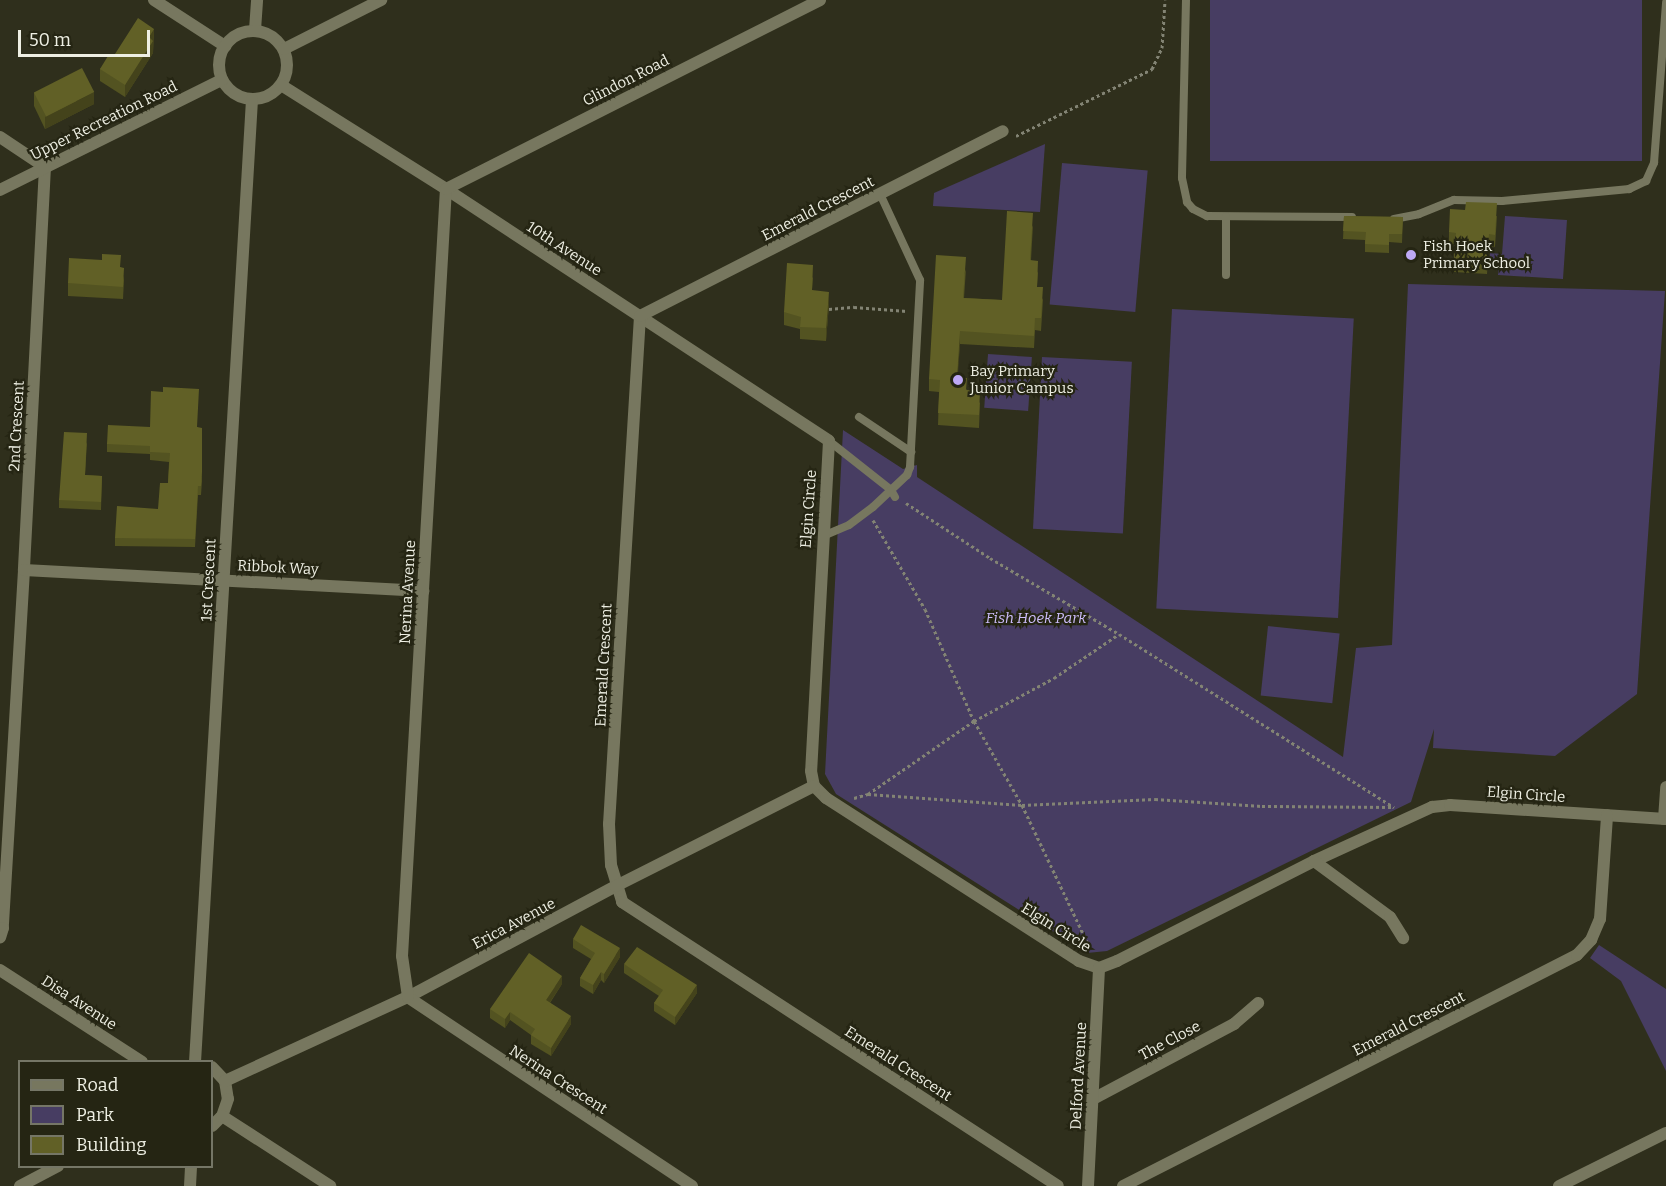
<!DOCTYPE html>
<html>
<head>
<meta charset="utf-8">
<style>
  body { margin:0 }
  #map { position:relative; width:1666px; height:1186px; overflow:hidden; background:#2f2f1c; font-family:Bitter,serif }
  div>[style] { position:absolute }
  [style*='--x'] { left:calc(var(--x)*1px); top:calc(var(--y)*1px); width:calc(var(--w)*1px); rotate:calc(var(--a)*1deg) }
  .green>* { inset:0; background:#473d62; transform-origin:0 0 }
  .path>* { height:3px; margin-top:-1.5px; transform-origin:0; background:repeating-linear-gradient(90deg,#838474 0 3px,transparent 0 6px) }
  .service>* { height:8px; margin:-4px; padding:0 4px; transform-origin:4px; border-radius:4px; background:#77775f }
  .minor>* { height:12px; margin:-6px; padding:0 6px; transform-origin:6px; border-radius:6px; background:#77775f }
  .minor>.ring { margin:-6px; padding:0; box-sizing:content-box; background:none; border:12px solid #77775f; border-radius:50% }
  .wall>* { inset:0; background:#535321 }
  .shaded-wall>* { inset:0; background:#44431b }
  .building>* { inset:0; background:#616026; transform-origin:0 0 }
  .dots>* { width:16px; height:16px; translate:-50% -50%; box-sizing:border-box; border:3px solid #252513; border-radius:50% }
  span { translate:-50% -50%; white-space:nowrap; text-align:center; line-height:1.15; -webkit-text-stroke:4.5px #252513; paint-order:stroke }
  .street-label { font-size:15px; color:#eeefe3 }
  .poi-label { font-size:15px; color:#eeefe3 }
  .left { translate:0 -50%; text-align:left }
  .park-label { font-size:15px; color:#cdbdfb; font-style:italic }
  .legend { position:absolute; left:18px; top:1060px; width:195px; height:108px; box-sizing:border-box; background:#252513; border:2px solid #757666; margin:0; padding:8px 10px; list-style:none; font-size:18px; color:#eeefe3 }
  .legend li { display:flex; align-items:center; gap:12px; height:30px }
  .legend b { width:30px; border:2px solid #757666 }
  .scale { position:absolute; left:18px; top:30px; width:132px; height:27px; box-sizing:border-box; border:3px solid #eeefe3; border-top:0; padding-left:8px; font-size:18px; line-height:21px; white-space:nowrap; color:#eeefe3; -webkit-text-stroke:4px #252513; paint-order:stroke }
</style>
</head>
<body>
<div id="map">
  <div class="green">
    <div style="left:1210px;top:0;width:432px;height:161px"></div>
    <div style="clip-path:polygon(1045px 144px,1040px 212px,933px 206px,934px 193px)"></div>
    <div style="left:1062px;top:163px;width:86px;height:142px;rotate:5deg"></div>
    <div style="clip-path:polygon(1505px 216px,1567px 220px,1563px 279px,1498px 275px,1498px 267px,1489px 267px,1490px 253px,1502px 254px)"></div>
    <div style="clip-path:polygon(1408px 284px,1665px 291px,1637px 694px,1555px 756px,1433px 748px,1434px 729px,1411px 802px,1107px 951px,1087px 953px,836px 794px,825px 774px,843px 430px,903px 469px,917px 465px,917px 477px,1343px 757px,1356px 648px,1392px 645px)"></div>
    <div style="left:1172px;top:309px;width:182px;height:300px;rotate:3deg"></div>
    <div style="left:988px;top:354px;width:44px;height:54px;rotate:4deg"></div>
    <div style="left:1042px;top:357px;width:90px;height:172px;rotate:3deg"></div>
    <div style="left:1268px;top:626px;width:72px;height:70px;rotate:6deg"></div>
    <div style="clip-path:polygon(1599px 945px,1666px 989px,1666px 1071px,1621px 981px,1590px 958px)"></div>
  </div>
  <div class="path">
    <div style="--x:1016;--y:136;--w:152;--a:-26.2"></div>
    <div style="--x:1152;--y:69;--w:23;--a:-65"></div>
    <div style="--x:1162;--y:48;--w:48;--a:-86.4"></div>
    <div style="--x:829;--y:309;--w:25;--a:-5"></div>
    <div style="--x:854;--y:307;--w:53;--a:4.3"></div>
    <div style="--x:906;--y:503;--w:100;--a:33.2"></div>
    <div style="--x:990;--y:558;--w:150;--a:30.5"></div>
    <div style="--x:1119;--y:634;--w:325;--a:32.2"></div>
    <div style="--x:873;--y:520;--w:103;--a:59.7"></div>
    <div style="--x:925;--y:609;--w:122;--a:66.4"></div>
    <div style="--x:974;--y:721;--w:97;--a:60.3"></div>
    <div style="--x:1022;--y:805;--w:161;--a:64.6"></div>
    <div style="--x:868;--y:794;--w:129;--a:-34.6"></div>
    <div style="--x:974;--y:721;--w:91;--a:-28.3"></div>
    <div style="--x:1054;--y:678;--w:78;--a:-34.1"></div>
    <div style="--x:854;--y:798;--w:15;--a:-16"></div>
    <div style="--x:868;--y:794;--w:154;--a:4.1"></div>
    <div style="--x:1022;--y:805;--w:133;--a:-2.6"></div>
    <div style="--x:1155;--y:799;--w:107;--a:3.7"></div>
    <div style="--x:1262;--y:806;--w:130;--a:0.4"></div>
  </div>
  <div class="service">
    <div style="--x:1186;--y:0;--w:178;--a:91.3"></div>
    <div style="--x:1182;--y:178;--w:25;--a:78"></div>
    <div style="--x:1187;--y:202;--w:9;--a:49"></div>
    <div style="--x:1193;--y:209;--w:16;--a:27"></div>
    <div style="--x:1207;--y:216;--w:145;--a:0.4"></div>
    <div style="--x:1226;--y:217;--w:58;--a:90"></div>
    <div style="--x:1394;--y:219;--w:25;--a:-11"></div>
    <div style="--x:1419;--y:214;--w:38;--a:-22"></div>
    <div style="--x:1454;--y:200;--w:48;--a:1.2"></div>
    <div style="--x:1502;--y:201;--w:128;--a:-5.4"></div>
    <div style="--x:1629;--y:189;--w:19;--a:-25"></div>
    <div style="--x:1646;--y:181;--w:20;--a:-66"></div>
    <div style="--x:1654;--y:163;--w:161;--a:-85.7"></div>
    <div style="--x:859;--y:417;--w:63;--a:33.9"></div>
    <div style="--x:829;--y:441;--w:79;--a:38.3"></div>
    <div style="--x:891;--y:490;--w:8;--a:60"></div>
    <div style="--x:823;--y:536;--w:28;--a:-23"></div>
    <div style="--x:849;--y:525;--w:30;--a:-37"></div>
    <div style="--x:873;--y:507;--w:47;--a:-43.3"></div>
    <div style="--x:907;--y:475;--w:9;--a:-69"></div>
    <div style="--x:910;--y:467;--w:187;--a:-86.9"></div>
    <div style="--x:920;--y:280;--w:95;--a:-114.9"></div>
  </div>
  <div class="minor">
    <div style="--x:154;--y:0;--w:85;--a:32.9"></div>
    <div style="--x:255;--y:30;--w:30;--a:-86"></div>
    <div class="ring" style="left:219px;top:31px;width:56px;height:56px"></div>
    <div style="--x:284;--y:49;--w:109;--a:-26.8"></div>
    <div style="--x:281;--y:85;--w:195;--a:32.2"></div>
    <div style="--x:446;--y:189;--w:458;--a:33.3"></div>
    <div style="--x:829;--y:441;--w:330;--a:93.1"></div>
    <div style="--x:811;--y:771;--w:15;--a:79"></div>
    <div style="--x:814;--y:786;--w:17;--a:45"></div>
    <div style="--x:826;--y:798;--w:301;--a:32.8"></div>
    <div style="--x:1079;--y:961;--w:21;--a:19"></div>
    <div style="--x:1099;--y:968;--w:19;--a:-21"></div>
    <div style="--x:1117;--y:961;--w:221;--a:-26.9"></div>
    <div style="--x:1314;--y:861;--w:130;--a:-24.6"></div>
    <div style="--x:1432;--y:807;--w:18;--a:-6"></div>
    <div style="--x:1450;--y:805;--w:216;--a:3.7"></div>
    <div style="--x:0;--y:137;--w:54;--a:33.7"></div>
    <div style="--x:45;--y:167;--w:404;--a:93"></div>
    <div style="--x:24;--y:570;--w:359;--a:93.4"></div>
    <div style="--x:3;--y:928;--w:10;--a:107"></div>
    <div style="--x:0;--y:190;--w:248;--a:-26.4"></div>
    <div style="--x:640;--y:316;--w:509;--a:93.49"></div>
    <div style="--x:609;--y:824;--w:41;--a:87.2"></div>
    <div style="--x:611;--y:865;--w:39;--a:73"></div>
    <div style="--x:622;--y:902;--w:520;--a:33.08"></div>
    <div style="--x:640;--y:316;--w:407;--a:-27"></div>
    <div style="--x:24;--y:570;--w:400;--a:3"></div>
    <div style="--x:1664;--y:819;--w:32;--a:-86"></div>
    <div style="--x:1314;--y:861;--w:94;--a:36.4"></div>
    <div style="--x:1390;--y:917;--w:25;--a:58"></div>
    <div style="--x:0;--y:970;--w:169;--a:32.9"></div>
    <div style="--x:195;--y:1062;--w:964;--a:-86.61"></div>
    <div style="--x:212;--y:1067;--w:19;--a:47"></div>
    <div style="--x:225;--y:1081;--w:18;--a:81"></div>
    <div style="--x:228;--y:1099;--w:18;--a:109"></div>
    <div style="--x:222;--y:1116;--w:14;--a:135"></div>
    <div style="--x:225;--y:1081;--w:201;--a:-24.7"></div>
    <div style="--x:408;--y:997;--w:236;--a:-28.1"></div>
    <div style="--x:616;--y:886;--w:222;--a:-26.8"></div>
    <div style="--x:1093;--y:1099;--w:160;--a:-28"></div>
    <div style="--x:1234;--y:1024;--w:32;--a:-41"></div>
    <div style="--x:222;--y:1116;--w:129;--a:32.9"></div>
    <div style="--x:20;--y:1186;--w:43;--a:-27.8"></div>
    <div style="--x:190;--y:1186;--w:20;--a:-87"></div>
    <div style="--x:692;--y:1186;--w:341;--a:-146.4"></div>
    <div style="--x:408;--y:997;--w:41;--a:-98.3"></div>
    <div style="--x:402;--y:956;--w:768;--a:-86.72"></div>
    <div style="--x:446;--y:189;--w:419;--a:-26.8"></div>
    <div style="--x:1088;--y:1186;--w:218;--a:-87.1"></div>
    <div style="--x:1123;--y:1186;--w:509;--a:-26.97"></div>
    <div style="--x:1577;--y:955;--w:21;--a:-47"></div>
    <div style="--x:1591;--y:940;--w:23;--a:-67"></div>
    <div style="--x:1600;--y:919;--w:104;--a:-86.1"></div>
    <div style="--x:1559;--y:1186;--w:119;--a:-26.4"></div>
  </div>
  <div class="wall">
    <div style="clip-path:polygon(154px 29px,153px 53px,125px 97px,100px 81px,100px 69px,115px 54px)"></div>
    <div style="clip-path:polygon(34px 93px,94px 104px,45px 129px,34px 106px)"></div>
    <div style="clip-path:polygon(1344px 216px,1403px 217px,1402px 243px,1389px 242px,1389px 253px,1365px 252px,1365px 240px,1343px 239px)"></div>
    <div style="clip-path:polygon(1497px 216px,1495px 247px,1489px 247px,1487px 274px,1454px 272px,1455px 245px,1449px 244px,1449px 232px)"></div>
    <div style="clip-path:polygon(1033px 225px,1031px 260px,1038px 273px,1037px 287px,1043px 300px,1041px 331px,1035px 330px,1034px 348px,960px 344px,957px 378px,967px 390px,980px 403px,979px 428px,938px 425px,939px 392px,929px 391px,929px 379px,966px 269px,964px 298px,1002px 300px)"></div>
    <div style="clip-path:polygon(121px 267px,124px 280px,123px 299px,68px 296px,68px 283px)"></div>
    <div style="clip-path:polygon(813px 277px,812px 290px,829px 304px,826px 341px,800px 339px,800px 329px,784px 325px,784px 312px)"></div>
    <div style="clip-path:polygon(150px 427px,198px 427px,202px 481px,201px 495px,198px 495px,195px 547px,115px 546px,115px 538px,158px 509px,168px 483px,169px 462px,150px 460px,150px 454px,107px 452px,107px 444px)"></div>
    <div style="clip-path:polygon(87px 442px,85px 475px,102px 476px,101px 510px,59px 508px,59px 500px)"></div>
    <div style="clip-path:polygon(573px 939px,620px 957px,604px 983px,601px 980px,593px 994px,580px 986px,580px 978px,591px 959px,573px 948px)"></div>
    <div style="clip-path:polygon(624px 964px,697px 993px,675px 1025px,654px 1011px,654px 1003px,659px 996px,624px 973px)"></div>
    <div style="clip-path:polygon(562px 984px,550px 1003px,571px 1024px,551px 1056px,531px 1044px,531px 1035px,510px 1020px,505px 1028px,490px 1018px,490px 1009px)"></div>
  </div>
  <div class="shaded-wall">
    <div style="clip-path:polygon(154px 29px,153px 53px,125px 97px,125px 85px,149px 37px)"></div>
    <div style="clip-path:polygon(94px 92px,94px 104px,45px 129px,45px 117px)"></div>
    <div style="clip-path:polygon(829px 292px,829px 304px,826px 341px,826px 328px)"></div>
    <div style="clip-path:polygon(960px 331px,960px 344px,957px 390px,957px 377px)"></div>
    <div style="clip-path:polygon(620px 948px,620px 957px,604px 983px,604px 974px)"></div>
    <div style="clip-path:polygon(601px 972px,601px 980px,593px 994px,593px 985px)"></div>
    <div style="clip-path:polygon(562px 976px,562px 984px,546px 1008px,546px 1000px)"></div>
    <div style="clip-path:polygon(697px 985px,697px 993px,675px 1025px,675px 1017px)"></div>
    <div style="clip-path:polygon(510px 1012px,510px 1020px,505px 1028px,505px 1019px)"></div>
    <div style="clip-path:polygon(571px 1016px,571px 1024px,551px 1056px,551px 1048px)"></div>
  </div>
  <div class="building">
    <div style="clip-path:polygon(138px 18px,154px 29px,149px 37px,153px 41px,125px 85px,100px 69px,108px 56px,115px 54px)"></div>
    <div style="left:82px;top:68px;width:27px;height:54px;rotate:63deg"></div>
    <div style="clip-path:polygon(1466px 202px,1497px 203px,1495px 235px,1489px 234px,1487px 261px,1454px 260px,1456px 233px,1449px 232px,1450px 209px,1465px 210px)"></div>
    <div style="clip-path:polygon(1007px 211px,1033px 213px,1030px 260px,1038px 261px,1037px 287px,1043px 287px,1041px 318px,1035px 318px,1034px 336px,960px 331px,957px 377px,967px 378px,966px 390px,980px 391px,979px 415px,938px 413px,940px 380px,929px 379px,936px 255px,966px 257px,963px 298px,1002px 300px)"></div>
    <div style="clip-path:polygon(1344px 216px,1403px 217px,1402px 234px,1389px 234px,1389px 245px,1365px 244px,1366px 232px,1343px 231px)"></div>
    <div style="clip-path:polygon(102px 254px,121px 255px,120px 267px,124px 268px,123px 287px,68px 283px,69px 258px,102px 260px)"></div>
    <div style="clip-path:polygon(787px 263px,813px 265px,812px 290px,829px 292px,826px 328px,800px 327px,801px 317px,784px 312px)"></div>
    <div style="clip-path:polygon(163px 387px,199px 389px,197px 427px,202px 428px,202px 472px,201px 486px,198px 486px,195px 539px,115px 538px,117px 506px,158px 509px,160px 483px,168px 483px,170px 453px,150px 452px,150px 446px,107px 444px,108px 425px,150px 427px,151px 391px,163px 392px)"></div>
    <div style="clip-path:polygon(64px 432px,87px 433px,85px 475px,102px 476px,101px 502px,59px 500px)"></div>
    <div style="clip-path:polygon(581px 925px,620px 948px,604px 974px,601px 972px,593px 985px,580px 978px,595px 953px,573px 939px)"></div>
    <div style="clip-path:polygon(637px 947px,697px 985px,675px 1017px,654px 1003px,663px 990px,624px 964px)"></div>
    <div style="clip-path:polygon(529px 953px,562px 976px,546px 1000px,571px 1016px,551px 1048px,531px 1035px,535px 1029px,510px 1012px,505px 1019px,490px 1009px)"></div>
  </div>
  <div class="dots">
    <div style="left:1411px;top:255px;background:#bea9f5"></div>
    <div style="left:958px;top:380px;background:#bea9f5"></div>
  </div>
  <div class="street-label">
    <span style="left:626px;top:81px;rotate:-27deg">Glindon Road</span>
    <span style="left:104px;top:121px;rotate:-26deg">Upper Recreation Road</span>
    <span style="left:818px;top:209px;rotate:-27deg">Emerald Crescent</span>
    <span style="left:564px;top:249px;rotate:33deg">10th Avenue</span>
    <span style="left:17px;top:426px;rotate:-87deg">2nd Crescent</span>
    <span style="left:809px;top:509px;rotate:-86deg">Elgin Circle</span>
    <span style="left:278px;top:568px;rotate:3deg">Ribbok Way</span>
    <span style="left:209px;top:580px;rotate:-87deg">1st Crescent</span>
    <span style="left:408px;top:592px;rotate:-87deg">Nerina Avenue</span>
    <span style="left:604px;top:665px;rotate:-87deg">Emerald Crescent</span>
    <span style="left:1526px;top:795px;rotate:4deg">Elgin Circle</span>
    <span style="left:514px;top:924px;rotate:-28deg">Erica Avenue</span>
    <span style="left:1056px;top:928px;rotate:32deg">Elgin Circle</span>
    <span style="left:79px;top:1003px;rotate:33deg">Disa Avenue</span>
    <span style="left:1409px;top:1024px;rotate:-27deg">Emerald Crescent</span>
    <span style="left:1170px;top:1041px;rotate:-28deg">The Close</span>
    <span style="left:898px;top:1064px;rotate:33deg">Emerald Crescent</span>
    <span style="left:1079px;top:1076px;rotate:-87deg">Delford Avenue</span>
    <span style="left:558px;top:1080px;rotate:33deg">Nerina Crescent</span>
  </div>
  <div class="poi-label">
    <span class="left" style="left:1423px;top:255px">Fish Hoek<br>Primary School</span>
    <span class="left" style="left:970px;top:380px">Bay Primary<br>Junior Campus</span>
  </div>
  <div class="park-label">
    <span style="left:1036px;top:619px">Fish Hoek Park</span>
  </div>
  <ul class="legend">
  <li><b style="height:8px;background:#77775f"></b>Road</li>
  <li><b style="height:16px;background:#473d62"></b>Park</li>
  <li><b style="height:16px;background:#616026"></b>Building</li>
  </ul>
  <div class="scale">50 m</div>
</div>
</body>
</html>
